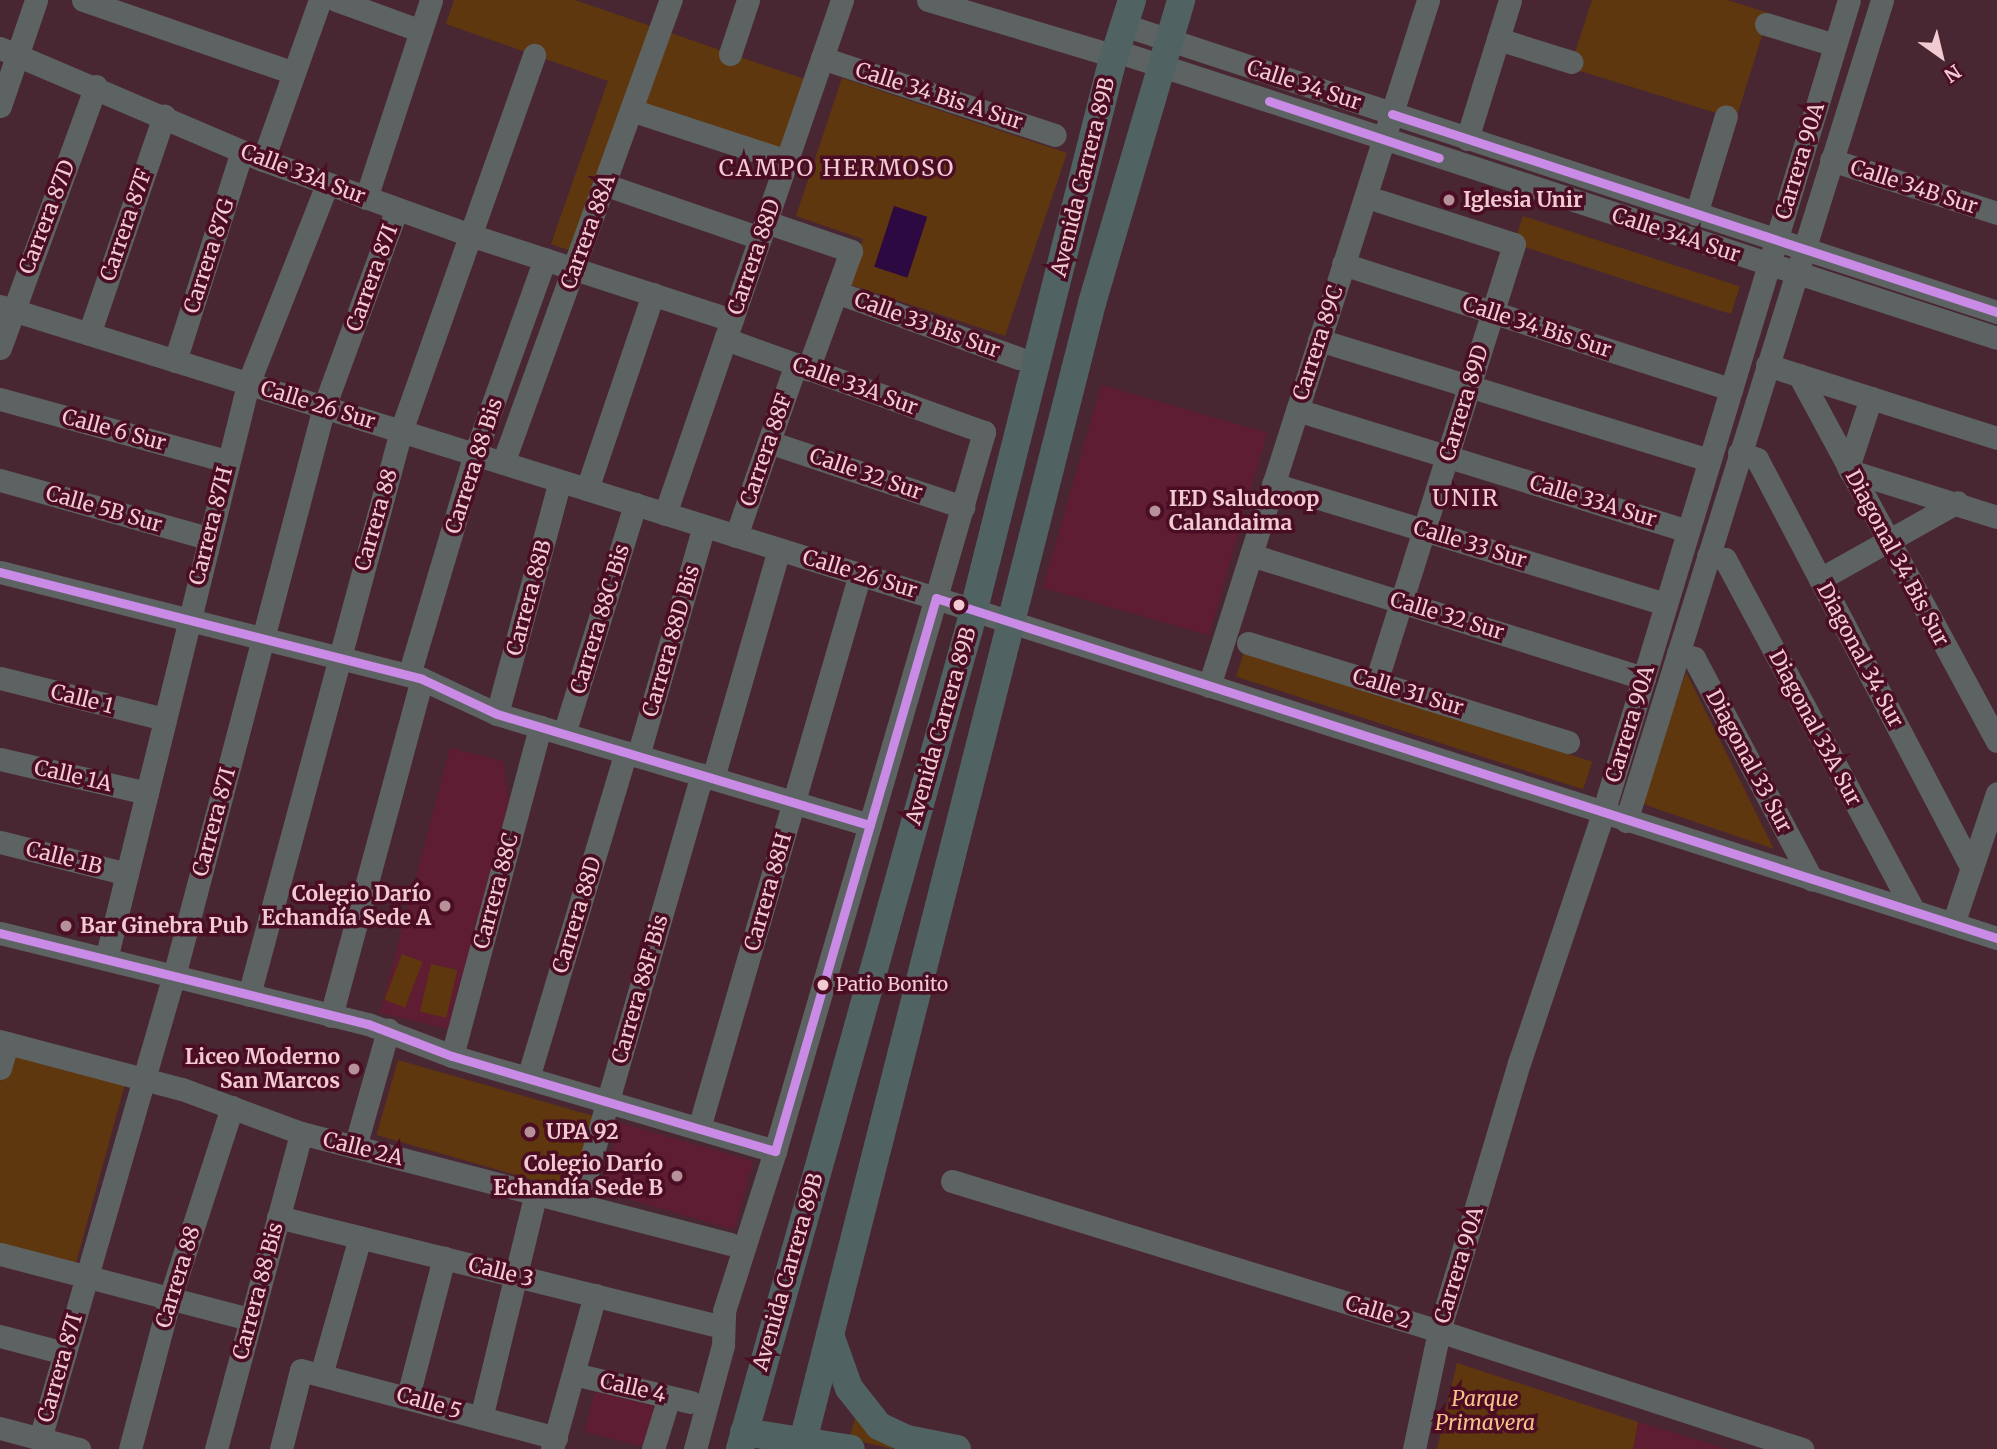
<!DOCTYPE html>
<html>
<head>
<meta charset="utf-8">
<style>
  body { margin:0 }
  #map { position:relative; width:1997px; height:1449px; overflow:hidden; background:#492732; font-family:Merriweather,serif }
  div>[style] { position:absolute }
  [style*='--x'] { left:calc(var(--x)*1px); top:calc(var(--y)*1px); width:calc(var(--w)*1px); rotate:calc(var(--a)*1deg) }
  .built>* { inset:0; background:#5e1d32; transform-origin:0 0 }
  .green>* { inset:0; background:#5f370e; transform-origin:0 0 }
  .water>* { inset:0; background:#2c0a41; transform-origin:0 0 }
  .minor>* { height:23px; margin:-11.5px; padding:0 11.5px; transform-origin:11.5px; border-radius:11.5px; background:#5d6263 }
  .major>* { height:28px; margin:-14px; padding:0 14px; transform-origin:14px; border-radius:14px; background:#506362 }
  .bus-1>* { height:9px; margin:-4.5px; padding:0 4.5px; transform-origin:4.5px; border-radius:4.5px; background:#ca8be6 }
  .dots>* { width:19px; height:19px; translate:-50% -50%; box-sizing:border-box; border:4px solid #4b0d23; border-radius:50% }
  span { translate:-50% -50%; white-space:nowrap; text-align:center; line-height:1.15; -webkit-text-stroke:7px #4b0d23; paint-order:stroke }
  .bus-label { font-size:19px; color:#f2cad2 }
  .left { translate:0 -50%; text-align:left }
  .street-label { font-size:21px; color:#f2cad2 }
  .poi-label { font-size:21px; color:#f2cad2; font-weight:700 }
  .right { translate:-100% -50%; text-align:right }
  .park-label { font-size:21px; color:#fac18a; font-style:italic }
  .neighbourhood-label { font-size:23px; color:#f2cad2; letter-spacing:2px }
  .north { position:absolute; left:1906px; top:21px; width:70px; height:70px; -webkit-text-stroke:5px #4b0d23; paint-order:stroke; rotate:146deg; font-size:19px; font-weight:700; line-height:28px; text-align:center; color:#f2cad2 }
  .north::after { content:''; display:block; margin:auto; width:24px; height:32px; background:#f2cad2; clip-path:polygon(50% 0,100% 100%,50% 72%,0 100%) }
</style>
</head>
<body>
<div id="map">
  <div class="built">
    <div style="left:1101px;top:385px;width:173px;height:211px;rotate:16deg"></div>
    <div style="clip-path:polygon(450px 748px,503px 761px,509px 800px,449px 1029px,380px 1013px)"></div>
    <div style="left:620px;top:1123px;width:139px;height:71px;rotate:16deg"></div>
    <div style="left:595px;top:1391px;width:63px;height:42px;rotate:14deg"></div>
    <div style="clip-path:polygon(1638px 1422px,1727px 1449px,1633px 1449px)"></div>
  </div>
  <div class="green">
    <div style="clip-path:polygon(454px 0,575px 0,807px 80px,780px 154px,636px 107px,580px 254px,551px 244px,608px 81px,446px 24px)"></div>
    <div style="clip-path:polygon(1592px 0,1727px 0,1769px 13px,1736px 119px,1570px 68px)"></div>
    <div style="clip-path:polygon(842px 78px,1067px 153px,1005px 336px,848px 284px,863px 239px,796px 216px)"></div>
    <div style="left:1523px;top:216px;width:228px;height:29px;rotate:18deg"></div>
    <div style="left:1245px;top:649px;width:365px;height:29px;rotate:18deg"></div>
    <div style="clip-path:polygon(1686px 672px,1774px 849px,1640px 803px)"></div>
    <div style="left:402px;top:954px;width:22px;height:49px;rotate:21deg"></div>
    <div style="left:431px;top:964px;width:27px;height:49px;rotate:13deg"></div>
    <div style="clip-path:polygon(8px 1053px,125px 1084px,76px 1263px,0 1243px,0 1083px)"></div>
    <div style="left:398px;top:1060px;width:205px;height:78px;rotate:16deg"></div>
    <div style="clip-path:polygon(1457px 1363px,1638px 1422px,1633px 1449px,1437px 1449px)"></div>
    <div style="clip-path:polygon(856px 1415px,893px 1449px,849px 1439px)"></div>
  </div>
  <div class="water">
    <div style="left:894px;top:206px;width:35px;height:64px;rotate:18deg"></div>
  </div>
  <div class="minor">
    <div style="--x:83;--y:0;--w:223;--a:19.1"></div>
    <div style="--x:336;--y:0;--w:90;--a:20"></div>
    <div style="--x:928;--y:0;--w:177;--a:16.7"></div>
    <div style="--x:1766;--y:24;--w:72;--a:16.9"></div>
    <div style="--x:1124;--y:25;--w:919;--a:18.2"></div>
    <div style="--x:1498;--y:39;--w:77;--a:17.3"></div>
    <div style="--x:0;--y:48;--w:286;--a:23.1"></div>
    <div style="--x:263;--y:160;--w:220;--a:19.9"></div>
    <div style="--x:470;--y:235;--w:275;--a:18"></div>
    <div style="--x:1116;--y:51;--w:927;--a:18.04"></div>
    <div style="--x:730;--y:54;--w:57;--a:-71.6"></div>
    <div style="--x:822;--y:58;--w:245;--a:18.3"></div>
    <div style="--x:0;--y:106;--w:112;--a:-71.2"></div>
    <div style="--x:631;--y:110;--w:164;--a:18.1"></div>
    <div style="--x:1467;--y:139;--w:145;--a:-72.8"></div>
    <div style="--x:263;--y:160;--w:170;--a:-70.4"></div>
    <div style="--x:1831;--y:160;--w:174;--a:17.7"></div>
    <div style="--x:606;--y:185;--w:163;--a:19"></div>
    <div style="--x:366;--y:198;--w:208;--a:-71.8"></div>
    <div style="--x:1696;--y:214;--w:102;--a:-73"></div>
    <div style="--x:766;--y:222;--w:90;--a:18.8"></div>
    <div style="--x:851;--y:251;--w:126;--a:110"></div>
    <div style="--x:1343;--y:264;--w:408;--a:17.9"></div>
    <div style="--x:836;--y:292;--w:194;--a:19.9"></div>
    <div style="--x:0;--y:306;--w:980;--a:17.33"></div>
    <div style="--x:936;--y:598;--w:1114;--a:17.77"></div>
    <div style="--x:89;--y:334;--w:231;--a:-71"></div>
    <div style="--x:1319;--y:340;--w:408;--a:17.1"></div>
    <div style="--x:0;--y:348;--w:279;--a:-69.9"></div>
    <div style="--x:175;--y:361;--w:220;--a:-72.3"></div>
    <div style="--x:1767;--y:365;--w:241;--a:17.6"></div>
    <div style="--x:1799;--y:375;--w:416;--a:61.6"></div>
    <div style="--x:0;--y:399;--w:235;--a:15.3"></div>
    <div style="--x:1297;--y:410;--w:409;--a:17.2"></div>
    <div style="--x:769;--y:442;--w:205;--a:18.5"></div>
    <div style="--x:1739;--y:453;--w:19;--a:18"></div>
    <div style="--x:1757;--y:459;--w:462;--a:62.3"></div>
    <div style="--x:503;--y:463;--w:493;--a:-70.1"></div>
    <div style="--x:1848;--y:467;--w:73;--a:-71.6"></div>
    <div style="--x:1850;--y:471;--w:154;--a:17.4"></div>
    <div style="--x:0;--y:480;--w:216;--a:15.6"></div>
    <div style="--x:1273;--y:484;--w:411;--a:17"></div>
    <div style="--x:587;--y:489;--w:206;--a:-71.3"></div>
    <div style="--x:665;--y:514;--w:544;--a:-71"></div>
    <div style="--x:736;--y:536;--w:182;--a:-70.8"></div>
    <div style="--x:1251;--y:555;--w:412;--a:17.4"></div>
    <div style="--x:1708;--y:556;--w:17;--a:10"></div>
    <div style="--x:1725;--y:559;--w:400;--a:61.8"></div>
    <div style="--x:0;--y:572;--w:435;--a:14.2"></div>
    <div style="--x:422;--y:679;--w:83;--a:25"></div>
    <div style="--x:497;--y:714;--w:389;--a:16.6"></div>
    <div style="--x:1820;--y:579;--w:157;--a:-29.3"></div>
    <div style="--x:1248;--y:643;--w:335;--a:17.2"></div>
    <div style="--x:1678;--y:653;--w:17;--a:17"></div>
    <div style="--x:1694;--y:658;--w:251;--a:62"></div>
    <div style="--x:409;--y:675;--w:231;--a:-73.4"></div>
    <div style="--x:475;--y:454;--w:207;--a:-70.3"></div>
    <div style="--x:0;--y:678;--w:170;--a:14"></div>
    <div style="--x:1376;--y:682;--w:459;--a:-72.5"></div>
    <div style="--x:1514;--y:244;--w:142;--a:-162.3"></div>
    <div style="--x:1209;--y:686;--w:720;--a:-72.29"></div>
    <div style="--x:497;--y:714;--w:241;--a:-74.9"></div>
    <div style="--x:564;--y:734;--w:241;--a:-72.8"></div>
    <div style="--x:638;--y:756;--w:239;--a:-74"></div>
    <div style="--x:0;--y:759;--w:151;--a:13"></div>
    <div style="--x:713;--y:778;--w:238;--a:-73.9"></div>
    <div style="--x:1626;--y:821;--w:860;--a:-72.68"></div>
    <div style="--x:0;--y:842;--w:131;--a:14.1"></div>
    <div style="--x:1953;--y:924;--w:138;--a:-71.4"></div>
    <div style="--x:0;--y:933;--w:379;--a:13.9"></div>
    <div style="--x:368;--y:1024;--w:90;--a:20.9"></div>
    <div style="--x:452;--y:1056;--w:337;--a:16.4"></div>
    <div style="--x:106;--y:959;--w:592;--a:-76.13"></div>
    <div style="--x:248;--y:384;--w:215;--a:-68.4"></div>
    <div style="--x:249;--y:995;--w:584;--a:-74.92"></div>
    <div style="--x:401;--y:431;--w:399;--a:-70.5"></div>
    <div style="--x:331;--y:1016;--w:349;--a:-74.9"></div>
    <div style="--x:0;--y:1041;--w:188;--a:14.8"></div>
    <div style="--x:182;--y:1089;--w:127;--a:20.3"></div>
    <div style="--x:301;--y:1133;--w:443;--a:14.5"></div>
    <div style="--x:452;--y:1056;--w:341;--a:-75"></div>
    <div style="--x:0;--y:1068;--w:26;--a:-74"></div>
    <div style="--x:528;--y:1078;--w:340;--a:-73.3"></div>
    <div style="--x:699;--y:1128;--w:577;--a:-73.8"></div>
    <div style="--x:355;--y:1147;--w:122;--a:-74.2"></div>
    <div style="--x:952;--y:1181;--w:510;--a:17.12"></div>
    <div style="--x:1439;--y:1331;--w:382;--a:18"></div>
    <div style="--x:578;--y:1204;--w:447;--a:-73.9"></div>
    <div style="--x:278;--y:1217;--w:458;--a:13.9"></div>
    <div style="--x:0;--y:1254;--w:258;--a:14.6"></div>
    <div style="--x:0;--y:1336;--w:67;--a:14.7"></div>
    <div style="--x:574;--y:1374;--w:120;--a:13.5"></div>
    <div style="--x:321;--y:1375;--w:143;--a:-74.2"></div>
    <div style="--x:408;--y:1396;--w:143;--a:-75.4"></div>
    <div style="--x:481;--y:1418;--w:232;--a:-76.3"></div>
    <div style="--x:0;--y:1428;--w:82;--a:14.9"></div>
    <div style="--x:40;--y:1439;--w:482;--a:-73.9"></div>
    <div style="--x:174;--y:976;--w:588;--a:-75.23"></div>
    <div style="--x:324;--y:407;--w:211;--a:-69.8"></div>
    <div style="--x:130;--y:1449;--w:156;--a:-75.2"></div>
    <div style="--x:170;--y:1298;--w:201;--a:-72"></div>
    <div style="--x:216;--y:1449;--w:327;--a:-74.9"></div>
    <div style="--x:281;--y:1449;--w:81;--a:-75.8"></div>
    <div style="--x:301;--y:1370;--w:264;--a:14.9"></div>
    <div style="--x:552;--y:1449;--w:160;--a:-74.4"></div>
    <div style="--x:653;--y:1449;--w:54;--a:-72.9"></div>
    <div style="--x:695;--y:1449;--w:108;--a:-74.9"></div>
    <div style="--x:723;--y:1345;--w:34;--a:-88"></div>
    <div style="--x:724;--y:1311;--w:168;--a:-72.3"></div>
    <div style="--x:775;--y:1151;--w:749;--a:-73.79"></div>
    <div style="--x:984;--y:432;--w:275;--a:-160.2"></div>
    <div style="--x:1414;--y:1449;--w:121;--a:-78"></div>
    <div style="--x:1439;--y:1331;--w:280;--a:-73.4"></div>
    <div style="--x:1519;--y:1063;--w:264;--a:-71.4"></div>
    <div style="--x:1603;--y:813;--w:849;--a:-73.17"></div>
  </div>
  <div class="major">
    <div style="--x:830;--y:1335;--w:56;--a:70.3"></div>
    <div style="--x:849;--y:1388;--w:48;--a:51.7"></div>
    <div style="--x:879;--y:1426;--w:31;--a:25"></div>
    <div style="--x:907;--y:1439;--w:51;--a:11.3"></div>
    <div style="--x:744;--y:1432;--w:108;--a:9"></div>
    <div style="--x:740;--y:1449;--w:851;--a:-74.4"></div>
    <div style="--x:969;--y:629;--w:581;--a:-75.84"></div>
    <div style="--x:1111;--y:66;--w:69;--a:-72.3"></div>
    <div style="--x:801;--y:1449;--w:1182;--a:-75.75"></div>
    <div style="--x:1092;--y:303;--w:316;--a:-73.6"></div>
  </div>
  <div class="bus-1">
    <div style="--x:1269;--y:101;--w:179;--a:18.5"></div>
    <div style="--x:1392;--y:114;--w:637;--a:18.12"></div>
    <div style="--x:0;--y:572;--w:435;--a:14.2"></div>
    <div style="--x:422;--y:679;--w:83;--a:25"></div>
    <div style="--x:497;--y:714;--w:389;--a:16.6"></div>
    <div style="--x:936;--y:598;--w:1114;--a:17.77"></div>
    <div style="--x:0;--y:933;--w:379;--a:13.9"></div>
    <div style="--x:368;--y:1024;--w:90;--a:20.9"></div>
    <div style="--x:452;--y:1056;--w:337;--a:16.4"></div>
    <div style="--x:775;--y:1151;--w:576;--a:-73.77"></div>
  </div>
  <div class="dots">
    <div style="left:1449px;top:200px;background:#b7919a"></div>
    <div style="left:1155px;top:511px;background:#b7919a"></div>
    <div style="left:959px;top:605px;background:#f2cad2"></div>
    <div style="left:445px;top:906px;background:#b7919a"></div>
    <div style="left:66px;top:926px;background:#b7919a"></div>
    <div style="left:823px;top:985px;background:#f2cad2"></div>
    <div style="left:354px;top:1069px;background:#b7919a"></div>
    <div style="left:530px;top:1132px;background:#b7919a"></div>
    <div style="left:677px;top:1176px;background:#b7919a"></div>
  </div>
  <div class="bus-label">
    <span class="left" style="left:836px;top:985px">Patio Bonito</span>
  </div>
  <div class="street-label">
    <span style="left:1304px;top:85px;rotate:18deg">Calle 34 Sur</span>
    <span style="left:939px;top:96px;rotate:18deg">Calle 34 Bis A Sur</span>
    <span style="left:1800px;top:161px;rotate:-73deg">Carrera 90A</span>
    <span style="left:303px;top:174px;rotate:21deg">Calle 33A Sur</span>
    <span style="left:1083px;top:177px;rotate:-76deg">Avenida Carrera 89B</span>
    <span style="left:1914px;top:187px;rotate:18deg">Calle 34B Sur</span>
    <span style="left:47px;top:217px;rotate:-69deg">Carrera 87D</span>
    <span style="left:126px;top:225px;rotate:-71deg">Carrera 87F</span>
    <span style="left:588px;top:232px;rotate:-70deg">Carrera 88A</span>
    <span style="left:1676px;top:235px;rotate:18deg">Calle 34A Sur</span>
    <span style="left:209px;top:256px;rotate:-72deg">Carrera 87G</span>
    <span style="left:754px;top:257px;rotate:-71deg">Carrera 88D</span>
    <span style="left:372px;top:278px;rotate:-70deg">Carrera 87I</span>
    <span style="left:927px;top:325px;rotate:20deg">Calle 33 Bis Sur</span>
    <span style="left:1537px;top:327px;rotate:18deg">Calle 34 Bis Sur</span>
    <span style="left:1318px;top:343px;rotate:-72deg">Carrera 89C</span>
    <span style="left:855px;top:386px;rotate:20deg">Calle 33A Sur</span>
    <span style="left:1464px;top:403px;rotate:-73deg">Carrera 89D</span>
    <span style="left:318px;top:405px;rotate:17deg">Calle 26 Sur</span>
    <span style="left:114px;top:430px;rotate:15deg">Calle 6 Sur</span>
    <span style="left:766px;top:450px;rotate:-71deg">Carrera 88F</span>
    <span style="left:474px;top:466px;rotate:-72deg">Carrera 88 Bis</span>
    <span style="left:866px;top:474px;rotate:19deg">Calle 32 Sur</span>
    <span style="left:1593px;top:501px;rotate:17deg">Calle 33A Sur</span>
    <span style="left:104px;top:509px;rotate:16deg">Calle 5B Sur</span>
    <span style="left:376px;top:520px;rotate:-74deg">Carrera 88</span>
    <span style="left:211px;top:526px;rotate:-76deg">Carrera 87H</span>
    <span style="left:1470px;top:544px;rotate:17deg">Calle 33 Sur</span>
    <span style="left:1897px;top:558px;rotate:62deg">Diagonal 34 Bis Sur</span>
    <span style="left:860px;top:574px;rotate:17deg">Calle 26 Sur</span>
    <span style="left:529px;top:598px;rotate:-75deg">Carrera 88B</span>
    <span style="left:1447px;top:616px;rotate:17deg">Calle 32 Sur</span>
    <span style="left:600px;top:619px;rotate:-73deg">Carrera 88C Bis</span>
    <span style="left:671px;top:641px;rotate:-74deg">Carrera 88D Bis</span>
    <span style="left:1860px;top:655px;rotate:62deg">Diagonal 34 Sur</span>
    <span style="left:1408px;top:692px;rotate:17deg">Calle 31 Sur</span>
    <span style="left:82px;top:699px;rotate:14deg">Calle 1</span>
    <span style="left:1630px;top:724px;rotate:-73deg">Carrera 90A</span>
    <span style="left:941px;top:726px;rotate:-74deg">Avenida Carrera 89B</span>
    <span style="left:1815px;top:728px;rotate:62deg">Diagonal 33A Sur</span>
    <span style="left:1749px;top:761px;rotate:62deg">Diagonal 33 Sur</span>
    <span style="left:73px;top:776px;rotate:13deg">Calle 1A</span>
    <span style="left:214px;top:822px;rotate:-75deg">Carrera 87I</span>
    <span style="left:64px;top:858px;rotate:14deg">Calle 1B</span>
    <span style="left:496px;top:891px;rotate:-75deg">Carrera 88C</span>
    <span style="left:768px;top:892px;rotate:-74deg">Carrera 88H</span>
    <span style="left:577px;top:915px;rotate:-73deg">Carrera 88D</span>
    <span style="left:640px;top:989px;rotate:-74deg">Carrera 88F Bis</span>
    <span style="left:363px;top:1149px;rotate:14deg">Calle 2A</span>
    <span style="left:1459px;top:1265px;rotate:-73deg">Carrera 90A</span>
    <span style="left:501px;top:1272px;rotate:14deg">Calle 3</span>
    <span style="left:788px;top:1272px;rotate:-74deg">Avenida Carrera 89B</span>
    <span style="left:178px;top:1277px;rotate:-73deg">Carrera 88</span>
    <span style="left:258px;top:1291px;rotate:-75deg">Carrera 88 Bis</span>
    <span style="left:1378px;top:1312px;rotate:17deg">Calle 2</span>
    <span style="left:60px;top:1368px;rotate:-74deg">Carrera 87I</span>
    <span style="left:633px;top:1388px;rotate:13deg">Calle 4</span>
    <span style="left:429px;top:1403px;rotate:16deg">Calle 5</span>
  </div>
  <div class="poi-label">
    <span class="left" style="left:1463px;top:200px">Iglesia Unir</span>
    <span class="left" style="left:1169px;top:511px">IED Saludcoop<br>Calandaima</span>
    <span class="right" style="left:431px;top:906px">Colegio Darío<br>Echandía Sede A</span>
    <span class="left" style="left:80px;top:926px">Bar Ginebra Pub</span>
    <span class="right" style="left:340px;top:1069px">Liceo Moderno<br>San Marcos</span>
    <span class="left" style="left:546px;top:1132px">UPA 92</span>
    <span class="right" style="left:663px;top:1176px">Colegio Darío<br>Echandía Sede B</span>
  </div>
  <div class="park-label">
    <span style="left:1485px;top:1411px">Parque<br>Primavera</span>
  </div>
  <div class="neighbourhood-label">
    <span style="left:837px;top:168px">CAMPO HERMOSO</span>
    <span style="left:1466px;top:498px">UNIR</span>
  </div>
  <div class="north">N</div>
</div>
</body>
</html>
